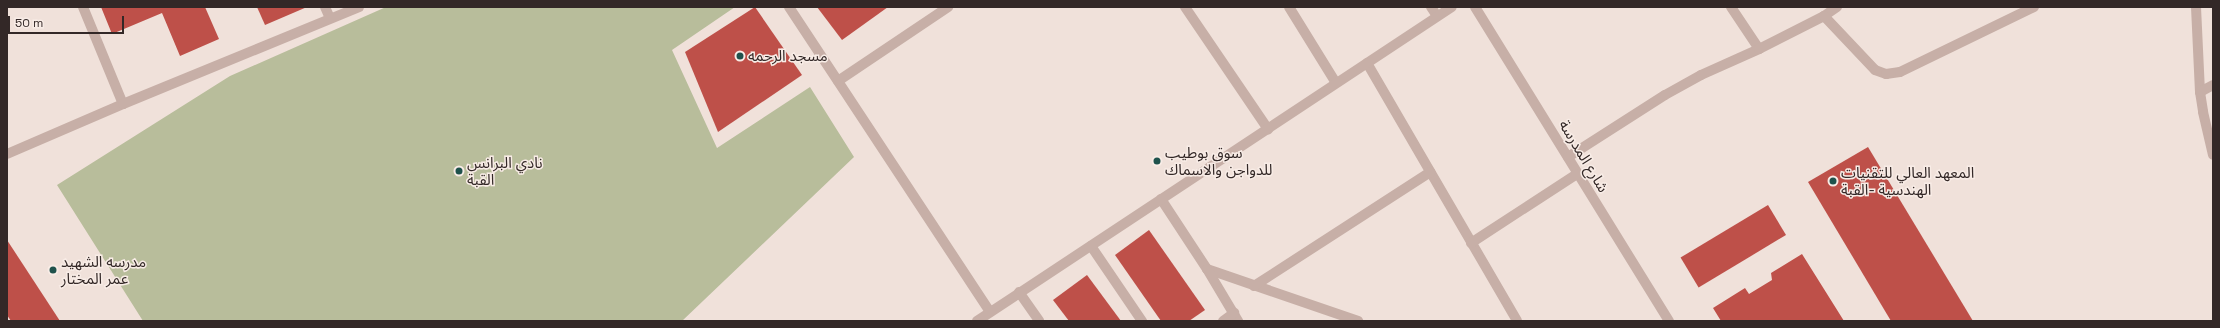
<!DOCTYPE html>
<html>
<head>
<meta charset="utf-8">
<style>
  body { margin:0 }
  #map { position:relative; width:2220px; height:328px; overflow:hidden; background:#f0e1da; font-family:"Space Grotesk","Noto Sans Arabic",sans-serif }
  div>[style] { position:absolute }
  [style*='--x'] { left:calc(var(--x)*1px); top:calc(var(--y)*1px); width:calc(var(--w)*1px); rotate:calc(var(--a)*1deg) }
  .green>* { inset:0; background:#b8bd9b }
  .building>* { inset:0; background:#be5049; transform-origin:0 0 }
  .minor>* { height:10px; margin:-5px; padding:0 5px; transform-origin:5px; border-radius:5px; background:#c7afa7 }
  .dots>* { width:11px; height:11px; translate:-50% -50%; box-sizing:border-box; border:2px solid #f8ece6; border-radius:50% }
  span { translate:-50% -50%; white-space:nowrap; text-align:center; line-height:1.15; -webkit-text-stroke:3px #f8ece6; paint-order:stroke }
  .poi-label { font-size:15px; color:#332827 }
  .left { translate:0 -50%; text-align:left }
  .street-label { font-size:15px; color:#332827 }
  .frame { position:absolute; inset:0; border:8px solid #332827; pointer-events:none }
  .scale { position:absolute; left:8px; top:16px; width:116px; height:18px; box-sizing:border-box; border:2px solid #332827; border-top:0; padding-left:5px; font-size:12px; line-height:14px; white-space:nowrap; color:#332827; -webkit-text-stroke:3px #f8ece6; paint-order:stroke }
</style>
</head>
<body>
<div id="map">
  <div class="green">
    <div style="clip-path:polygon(386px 7px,735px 7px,672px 50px,717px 148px,810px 87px,854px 157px,682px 321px,143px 321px,57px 185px,230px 76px)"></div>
  </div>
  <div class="building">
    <div style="clip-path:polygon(101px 7px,205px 7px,219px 39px,180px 56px,162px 13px,112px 34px)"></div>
    <div style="clip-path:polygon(257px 7px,307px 7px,265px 25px)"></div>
    <div style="clip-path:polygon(755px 7px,802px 75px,718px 132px,685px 52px)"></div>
    <div style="clip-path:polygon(817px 7px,888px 7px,842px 40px)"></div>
    <div style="clip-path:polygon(1868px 147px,1973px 321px,1891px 321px,1808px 182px)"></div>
    <div style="left:1768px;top:205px;width:35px;height:102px;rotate:59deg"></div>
    <div style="clip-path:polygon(1149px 230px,1205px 310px,1189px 321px,1161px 321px,1115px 255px)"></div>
    <div style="clip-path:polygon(7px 240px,60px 321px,11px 321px,7px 315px)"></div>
    <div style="clip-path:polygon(1802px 254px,1844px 321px,1721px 321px,1713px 308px,1745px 288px,1749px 294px,1772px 280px,1771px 273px)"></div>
    <div style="clip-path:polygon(1087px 275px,1121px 321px,1069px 321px,1053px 300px)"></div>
  </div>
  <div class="minor">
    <div style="--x:83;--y:7;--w:105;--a:67.6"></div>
    <div style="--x:325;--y:7;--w:12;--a:66"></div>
    <div style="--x:789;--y:7;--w:365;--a:56.6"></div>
    <div style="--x:1185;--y:7;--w:148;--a:55.8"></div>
    <div style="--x:1289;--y:7;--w:89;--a:58.3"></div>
    <div style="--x:1431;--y:7;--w:11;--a:56"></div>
    <div style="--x:1475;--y:7;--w:369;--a:58.3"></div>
    <div style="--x:1731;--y:7;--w:50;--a:56.3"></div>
    <div style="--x:2196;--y:7;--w:85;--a:87.3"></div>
    <div style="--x:2200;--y:92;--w:20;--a:81"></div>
    <div style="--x:2203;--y:112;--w:44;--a:76.9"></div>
    <div style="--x:1824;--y:16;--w:16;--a:-35"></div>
    <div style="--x:1367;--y:63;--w:298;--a:59.8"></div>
    <div style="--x:838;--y:81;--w:133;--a:-33.9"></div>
    <div style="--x:2200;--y:92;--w:15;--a:-28"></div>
    <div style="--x:7;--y:154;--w:126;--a:-23.3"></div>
    <div style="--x:123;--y:104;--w:255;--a:-22.3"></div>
    <div style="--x:1568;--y:157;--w:115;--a:-32.6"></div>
    <div style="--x:1665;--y:95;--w:41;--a:-29.1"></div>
    <div style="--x:1701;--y:75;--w:64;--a:-24.1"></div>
    <div style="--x:1759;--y:49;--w:73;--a:-26.9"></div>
    <div style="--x:1824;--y:16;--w:74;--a:46.6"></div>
    <div style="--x:1875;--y:70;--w:12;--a:20"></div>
    <div style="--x:1886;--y:74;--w:14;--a:-8"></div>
    <div style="--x:1900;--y:72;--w:149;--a:-25.9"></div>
    <div style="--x:1161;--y:199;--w:84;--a:56.7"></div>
    <div style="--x:1207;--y:269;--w:160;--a:19"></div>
    <div style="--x:1471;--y:243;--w:126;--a:-33.1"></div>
    <div style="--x:1091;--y:246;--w:91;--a:55.8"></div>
    <div style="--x:1207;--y:269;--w:61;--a:59.2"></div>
    <div style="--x:1254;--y:286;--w:210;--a:-32.9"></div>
    <div style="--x:1019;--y:292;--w:35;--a:55"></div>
    <div style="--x:977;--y:321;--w:569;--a:-33.47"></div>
    <div style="--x:1223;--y:321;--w:14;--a:-36"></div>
  </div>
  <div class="dots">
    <div style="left:740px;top:56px;background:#1f524c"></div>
    <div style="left:1157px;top:161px;background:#1f524c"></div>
    <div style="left:459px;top:171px;background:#1f524c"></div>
    <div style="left:1833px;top:181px;background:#1f524c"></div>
    <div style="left:53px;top:270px;background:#1f524c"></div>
  </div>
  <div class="poi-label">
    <span class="left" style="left:748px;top:56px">مسجد الرحمه</span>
    <span class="left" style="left:1165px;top:161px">سوق بوطيب<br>للدواجن والاسماك</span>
    <span class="left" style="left:467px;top:171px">نادي البرانس<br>القبة</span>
    <span class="left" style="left:1841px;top:181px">المعهد العالي للتقنيات<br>الهندسية -القبة</span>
    <span class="left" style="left:61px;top:270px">مدرسه الشهيد<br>عمر المختار</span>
  </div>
  <div class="street-label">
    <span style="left:1584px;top:156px;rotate:59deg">شارع المدرسة</span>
  </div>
  <div class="frame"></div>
  <div class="scale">50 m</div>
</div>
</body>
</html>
